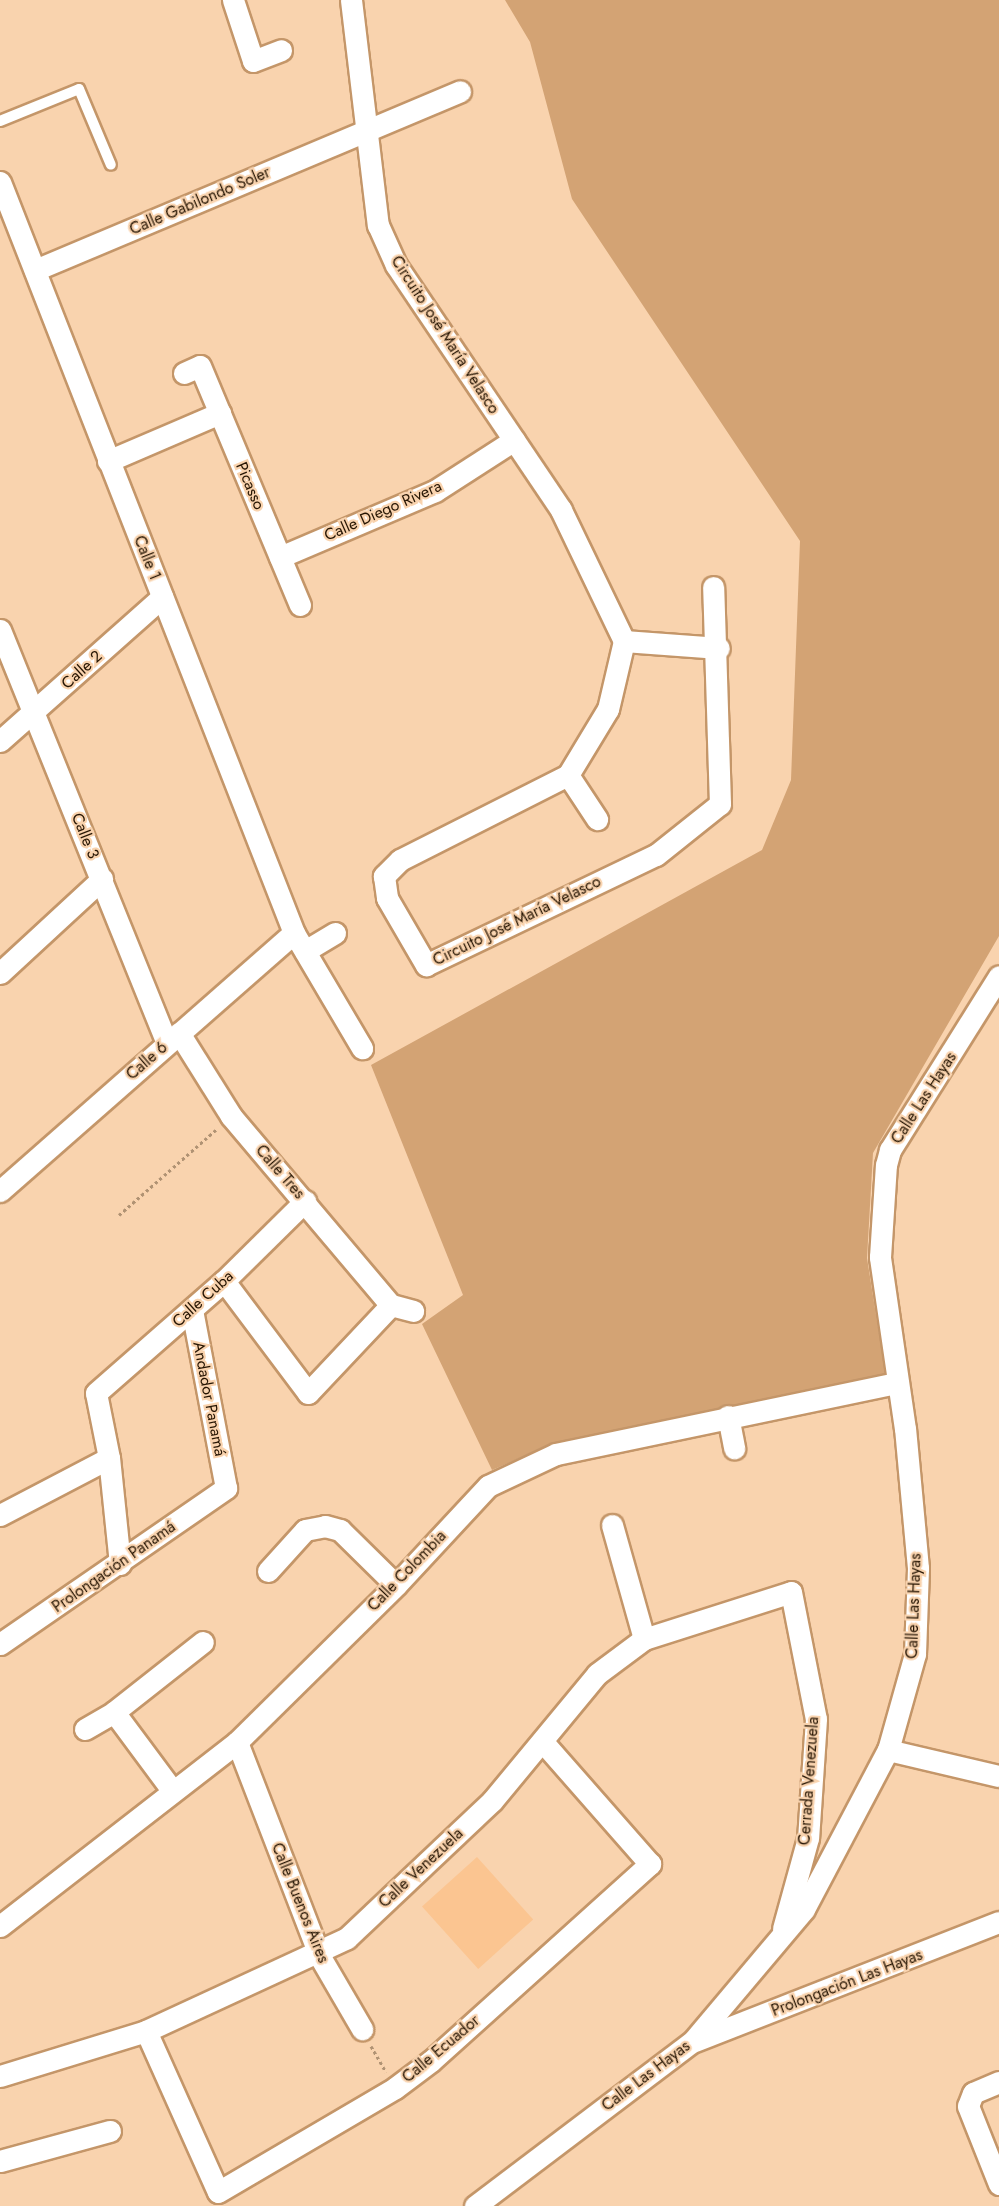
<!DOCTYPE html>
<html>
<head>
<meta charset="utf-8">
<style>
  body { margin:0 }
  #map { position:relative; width:999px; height:2206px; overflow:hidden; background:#f9d3ae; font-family:Jost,sans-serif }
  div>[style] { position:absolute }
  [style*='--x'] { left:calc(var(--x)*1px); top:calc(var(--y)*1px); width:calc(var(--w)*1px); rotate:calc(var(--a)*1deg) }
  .built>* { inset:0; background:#fbc591; transform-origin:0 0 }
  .green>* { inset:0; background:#d3a374 }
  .path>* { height:3px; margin-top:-1.5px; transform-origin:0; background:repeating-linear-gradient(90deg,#b09273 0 3px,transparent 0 6px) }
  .roads { filter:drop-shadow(2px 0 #c49669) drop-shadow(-2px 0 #c49669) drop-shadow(0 2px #c49669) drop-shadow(0 -2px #c49669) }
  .lane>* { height:10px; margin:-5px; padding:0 5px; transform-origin:5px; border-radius:5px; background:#fff }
  .street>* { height:21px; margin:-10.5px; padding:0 10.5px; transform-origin:10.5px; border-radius:10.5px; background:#fff }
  span { translate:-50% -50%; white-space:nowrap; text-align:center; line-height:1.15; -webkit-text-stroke:4.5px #f9d3ae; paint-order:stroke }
  .street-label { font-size:16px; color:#261503 }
</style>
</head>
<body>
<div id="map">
  <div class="built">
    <div style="left:477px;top:1857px;width:84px;height:74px;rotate:48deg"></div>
  </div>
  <div class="green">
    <div style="clip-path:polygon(505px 0,999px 0,999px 936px,873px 1153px,867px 1258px,886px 1378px,556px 1442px,492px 1470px,422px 1324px,463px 1295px,371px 1065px,762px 850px,791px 780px,800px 541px,572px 199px,530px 42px)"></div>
  </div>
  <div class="path">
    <div style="--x:119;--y:1215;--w:130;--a:-41.3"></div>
    <div style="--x:371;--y:2046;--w:30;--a:60"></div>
  </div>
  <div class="roads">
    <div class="lane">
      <div style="--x:0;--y:121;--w:85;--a:-22.1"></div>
      <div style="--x:79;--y:89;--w:82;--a:67.2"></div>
    </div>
    <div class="street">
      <div style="--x:233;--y:0;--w:64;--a:71.8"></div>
      <div style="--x:253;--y:61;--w:30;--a:-21"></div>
      <div style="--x:351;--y:0;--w:227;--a:83.2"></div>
      <div style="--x:378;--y:225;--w:44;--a:65.8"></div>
      <div style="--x:396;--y:265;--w:295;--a:56"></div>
      <div style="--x:561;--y:510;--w:145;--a:64.3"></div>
      <div style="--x:624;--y:641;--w:70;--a:103.2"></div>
      <div style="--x:608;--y:709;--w:77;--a:121.2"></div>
      <div style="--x:568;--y:775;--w:188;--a:153.2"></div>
      <div style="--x:400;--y:860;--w:23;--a:135"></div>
      <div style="--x:384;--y:876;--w:22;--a:82"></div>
      <div style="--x:387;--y:898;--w:78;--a:59.8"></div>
      <div style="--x:426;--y:965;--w:255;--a:-25.6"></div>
      <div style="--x:656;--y:855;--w:82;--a:-38.6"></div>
      <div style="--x:720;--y:804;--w:217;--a:-91.8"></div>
      <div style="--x:0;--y:182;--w:806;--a:68.62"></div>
      <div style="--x:294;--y:933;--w:134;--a:59.4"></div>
      <div style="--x:35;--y:270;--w:461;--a:-22.8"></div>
      <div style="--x:184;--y:373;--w:17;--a:-24"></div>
      <div style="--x:200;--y:366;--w:259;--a:67.3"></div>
      <div style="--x:108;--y:461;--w:122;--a:-23.2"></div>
      <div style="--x:280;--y:557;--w:168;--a:-23.1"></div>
      <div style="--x:435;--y:491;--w:94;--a:-32.8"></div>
      <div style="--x:0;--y:630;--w:445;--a:68"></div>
      <div style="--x:624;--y:641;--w:95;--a:4.2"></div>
      <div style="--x:0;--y:741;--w:217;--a:-41.6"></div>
      <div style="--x:568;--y:775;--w:53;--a:56.6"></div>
      <div style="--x:305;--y:951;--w:35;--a:-31"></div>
      <div style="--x:0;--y:973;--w:139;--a:-42.7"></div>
      <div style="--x:179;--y:1033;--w:98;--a:57.9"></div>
      <div style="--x:231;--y:1116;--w:248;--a:49.8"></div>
      <div style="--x:0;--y:1191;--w:391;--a:-41.3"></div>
      <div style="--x:224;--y:1281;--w:140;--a:53.1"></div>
      <div style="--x:308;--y:1393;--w:121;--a:-46.7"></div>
      <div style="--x:391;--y:1305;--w:23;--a:15"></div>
      <div style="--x:728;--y:1416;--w:33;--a:79"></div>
      <div style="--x:0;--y:1515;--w:123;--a:-27.6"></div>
      <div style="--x:612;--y:1525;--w:118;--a:74.3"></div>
      <div style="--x:120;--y:1564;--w:107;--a:-95.9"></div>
      <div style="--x:109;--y:1458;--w:66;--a:-101.3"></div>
      <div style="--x:96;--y:1393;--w:170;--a:-41.2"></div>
      <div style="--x:224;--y:1281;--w:114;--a:-44.6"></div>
      <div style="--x:268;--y:1571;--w:55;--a:-47.9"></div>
      <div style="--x:305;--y:1530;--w:20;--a:-11"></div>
      <div style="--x:325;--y:1526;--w:16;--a:15"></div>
      <div style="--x:340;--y:1530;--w:78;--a:44.5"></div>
      <div style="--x:0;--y:1644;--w:275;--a:-34.6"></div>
      <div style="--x:226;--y:1488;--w:181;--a:-100.8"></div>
      <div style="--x:114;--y:1712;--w:97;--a:53.4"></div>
      <div style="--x:85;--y:1729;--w:34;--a:-30"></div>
      <div style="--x:114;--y:1712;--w:113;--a:-38.2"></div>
      <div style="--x:237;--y:1742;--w:228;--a:68.9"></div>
      <div style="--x:319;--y:1955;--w:86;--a:59.8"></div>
      <div style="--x:888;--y:1750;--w:114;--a:13.2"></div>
      <div style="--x:0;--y:1926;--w:300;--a:-37.8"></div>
      <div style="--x:237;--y:1742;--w:223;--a:-44.6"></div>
      <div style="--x:396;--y:1585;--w:135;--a:-47.1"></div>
      <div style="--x:488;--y:1486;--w:75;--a:-25.2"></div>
      <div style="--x:556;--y:1454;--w:348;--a:-11.8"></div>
      <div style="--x:146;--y:2031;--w:176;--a:65.9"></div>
      <div style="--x:218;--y:2192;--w:205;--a:-30.4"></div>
      <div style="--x:395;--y:2088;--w:45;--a:-36.9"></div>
      <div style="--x:431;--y:2061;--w:295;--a:-42"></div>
      <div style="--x:650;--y:1864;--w:162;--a:-131.3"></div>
      <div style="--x:695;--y:2041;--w:326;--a:-21.4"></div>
      <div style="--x:0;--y:2076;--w:153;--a:-17.1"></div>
      <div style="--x:146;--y:2031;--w:221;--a:-24.8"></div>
      <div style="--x:347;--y:1938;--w:199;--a:-43.4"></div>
      <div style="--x:492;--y:1801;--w:165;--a:-50.4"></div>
      <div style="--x:597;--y:1674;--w:59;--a:-36.7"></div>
      <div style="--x:644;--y:1639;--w:154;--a:-17.7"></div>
      <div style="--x:791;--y:1592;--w:129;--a:78.9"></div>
      <div style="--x:816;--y:1719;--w:119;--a:93.8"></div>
      <div style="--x:808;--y:1838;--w:94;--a:105.4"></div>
      <div style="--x:999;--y:2082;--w:28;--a:157"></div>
      <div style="--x:973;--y:2093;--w:14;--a:111"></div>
      <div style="--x:968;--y:2106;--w:84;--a:68.3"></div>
      <div style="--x:0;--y:2161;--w:114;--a:-15.3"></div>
      <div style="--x:475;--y:2206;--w:273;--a:-37.1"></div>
      <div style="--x:693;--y:2041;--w:172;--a:-49.9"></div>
      <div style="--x:804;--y:1909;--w:180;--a:-62.2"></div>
      <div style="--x:888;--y:1750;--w:100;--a:-74.3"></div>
      <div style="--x:915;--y:1654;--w:86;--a:-88"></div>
      <div style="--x:918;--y:1568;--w:140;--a:-95.3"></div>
      <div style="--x:905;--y:1429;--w:174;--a:-98.3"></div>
      <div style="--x:880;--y:1257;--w:92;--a:-86.3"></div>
      <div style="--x:886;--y:1165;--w:16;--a:-75"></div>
      <div style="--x:890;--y:1150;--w:205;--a:-57.9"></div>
    </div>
  </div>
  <div class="street-label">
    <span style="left:200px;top:201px;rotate:-23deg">Calle Gabilondo Soler</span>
    <span style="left:445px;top:335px;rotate:57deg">Circuito José María Velasco</span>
    <span style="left:250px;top:486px;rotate:67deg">Picasso</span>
    <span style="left:383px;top:511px;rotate:-24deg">Calle Diego Rivera</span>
    <span style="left:147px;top:558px;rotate:68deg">Calle 1</span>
    <span style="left:82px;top:670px;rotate:-42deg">Calle 2</span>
    <span style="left:85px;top:836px;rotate:68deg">Calle 3</span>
    <span style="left:517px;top:921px;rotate:-26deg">Circuito José María Velasco</span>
    <span style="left:147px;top:1061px;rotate:-41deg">Calle 6</span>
    <span style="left:924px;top:1098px;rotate:-57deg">Calle Las Hayas</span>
    <span style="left:280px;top:1172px;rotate:49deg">Calle Tres</span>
    <span style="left:203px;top:1299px;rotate:-42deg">Calle Cuba</span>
    <span style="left:209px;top:1399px;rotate:79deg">Andador Panamá</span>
    <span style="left:114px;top:1567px;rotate:-35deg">Prolongación Panamá</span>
    <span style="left:407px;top:1571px;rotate:-46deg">Calle Colombia</span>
    <span style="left:914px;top:1606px;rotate:-88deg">Calle Las Hayas</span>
    <span style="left:809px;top:1781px;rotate:-86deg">Cerrada Venezuela</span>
    <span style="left:421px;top:1868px;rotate:-43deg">Calle Venezuela</span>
    <span style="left:300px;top:1903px;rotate:68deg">Calle Buenos Aires</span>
    <span style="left:847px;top:1983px;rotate:-21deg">Prolongación Las Hayas</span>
    <span style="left:441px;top:2049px;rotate:-40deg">Calle Ecuador</span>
    <span style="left:646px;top:2076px;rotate:-37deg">Calle Las Hayas</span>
  </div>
</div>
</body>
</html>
